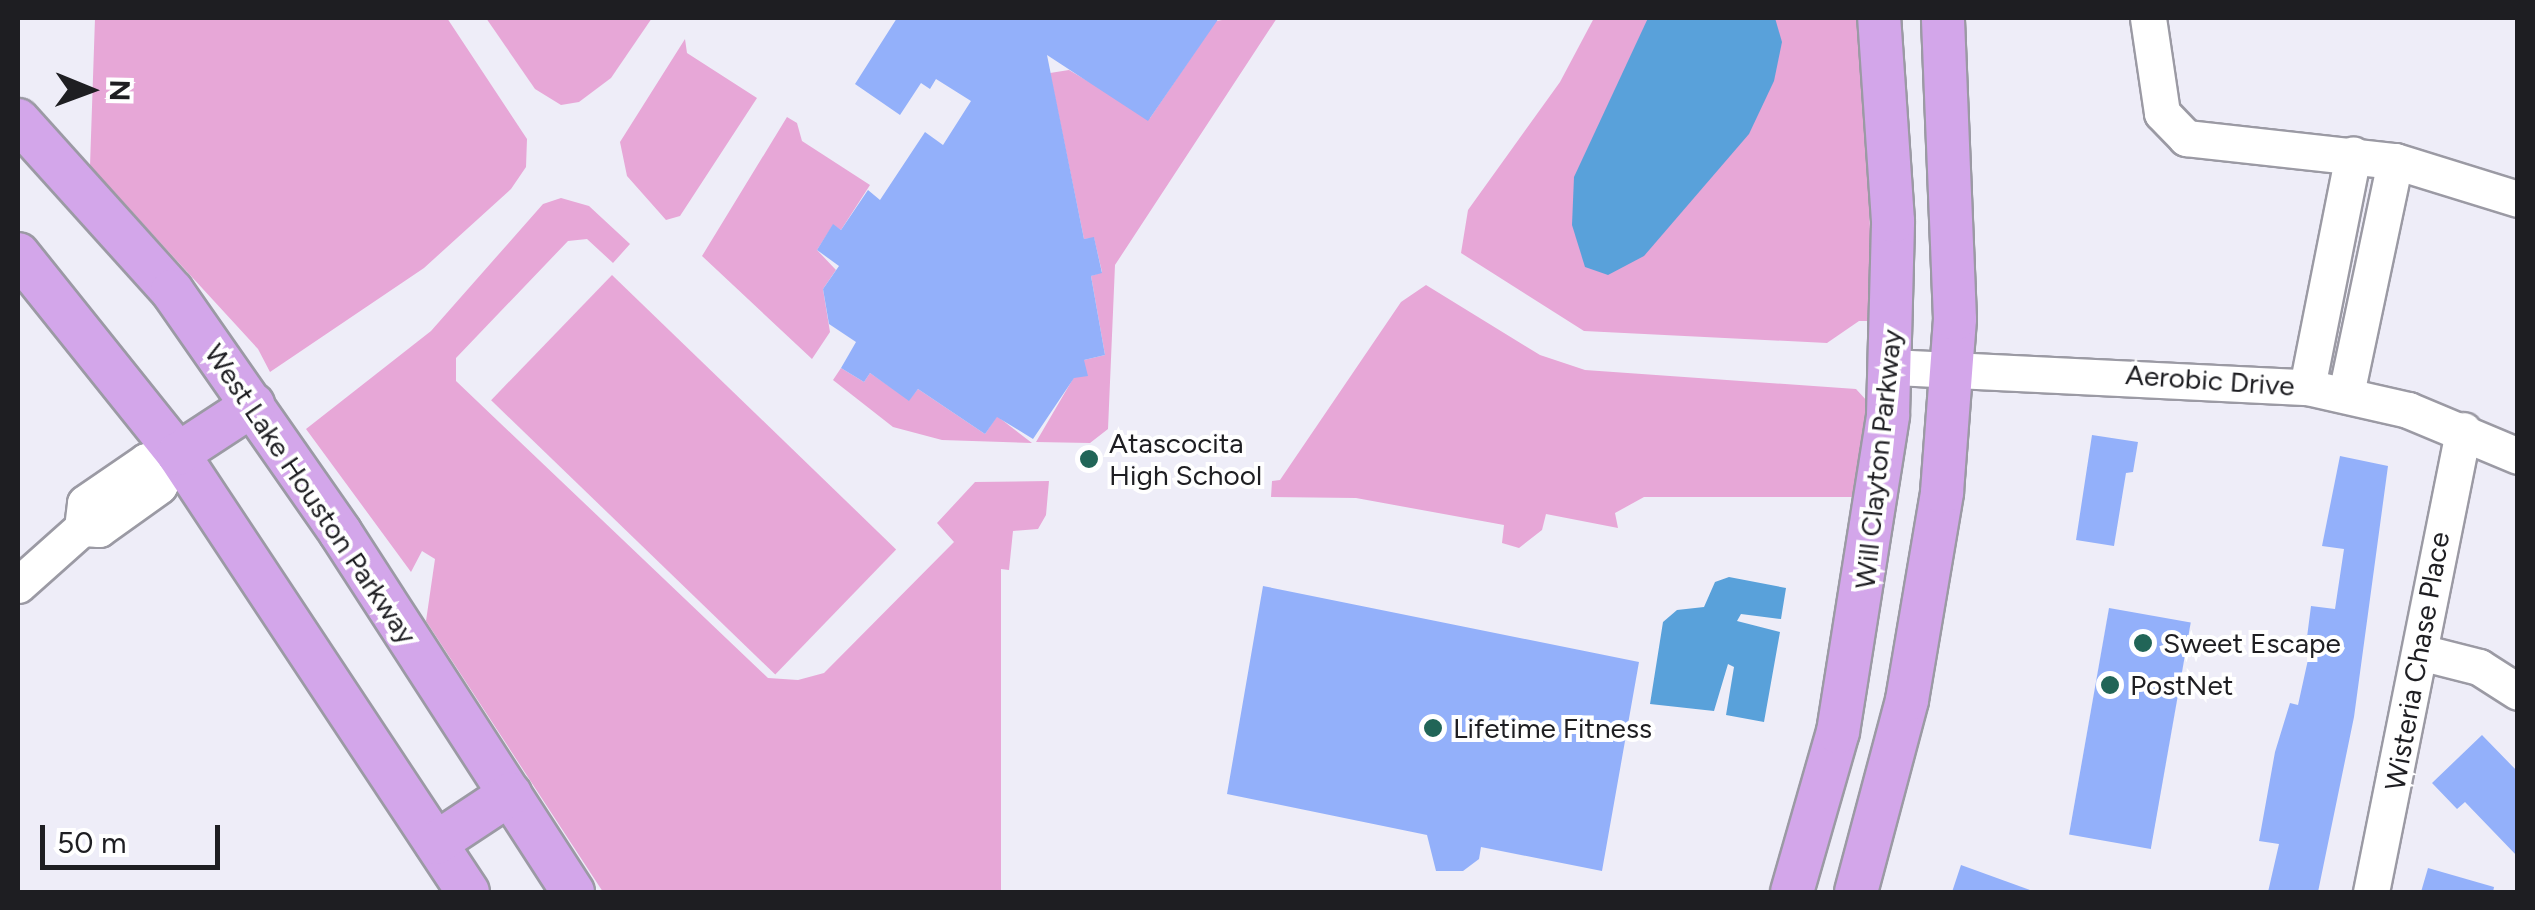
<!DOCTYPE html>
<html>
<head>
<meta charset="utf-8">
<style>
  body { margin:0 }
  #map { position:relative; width:2535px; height:910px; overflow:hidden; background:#eeedf8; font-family:Figtree,sans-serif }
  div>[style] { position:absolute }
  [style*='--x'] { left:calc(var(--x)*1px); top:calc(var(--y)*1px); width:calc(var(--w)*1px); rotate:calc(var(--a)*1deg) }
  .green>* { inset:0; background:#e7a7d7; transform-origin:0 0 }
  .water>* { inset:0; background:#59a1da }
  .building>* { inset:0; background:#93b0fa; transform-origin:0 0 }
  .roads { filter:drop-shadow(2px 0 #9b9aa4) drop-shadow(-2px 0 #9b9aa4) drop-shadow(0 2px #9b9aa4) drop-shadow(0 -2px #9b9aa4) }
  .minor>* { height:35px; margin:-17.5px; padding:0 17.5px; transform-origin:17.5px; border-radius:17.5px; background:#fff }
  .major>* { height:42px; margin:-21px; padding:0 21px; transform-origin:21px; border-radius:21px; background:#d3a6ea }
  .dots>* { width:28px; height:28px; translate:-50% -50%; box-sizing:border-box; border:5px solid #fff; border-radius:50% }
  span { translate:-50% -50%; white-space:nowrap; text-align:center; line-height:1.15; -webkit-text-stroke:8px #fff; paint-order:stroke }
  .street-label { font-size:28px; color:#1e1e22 }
  .poi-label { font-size:28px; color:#1e1e22 }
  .left { translate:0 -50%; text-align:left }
  .frame { position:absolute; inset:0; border:20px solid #1e1e22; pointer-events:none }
  .north { position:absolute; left:40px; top:40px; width:100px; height:100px; -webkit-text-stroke:8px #fff; paint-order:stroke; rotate:91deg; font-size:28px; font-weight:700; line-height:40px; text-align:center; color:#1e1e22 }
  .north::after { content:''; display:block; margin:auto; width:35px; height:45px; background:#1e1e22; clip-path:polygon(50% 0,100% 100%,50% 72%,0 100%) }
  .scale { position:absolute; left:40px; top:825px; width:180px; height:45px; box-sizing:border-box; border:5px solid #1e1e22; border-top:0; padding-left:12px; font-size:30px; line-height:35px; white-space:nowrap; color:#1e1e22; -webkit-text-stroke:8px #fff; paint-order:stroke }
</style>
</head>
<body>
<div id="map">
  <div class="green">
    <div style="clip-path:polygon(95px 18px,447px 18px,527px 139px,526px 167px,511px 189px,424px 268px,270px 372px,258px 349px,90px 166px)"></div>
    <div style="clip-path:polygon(486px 18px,652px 18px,611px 78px,579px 102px,561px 105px,535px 89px)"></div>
    <div style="clip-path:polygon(1234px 18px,1277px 18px,1115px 265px,1108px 429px,1090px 443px,1036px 442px,1084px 360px,1105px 355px,1091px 276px,1102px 272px,1094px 238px,1084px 239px,1050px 73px,1069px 70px,1150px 118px,1216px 21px)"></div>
    <div style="clip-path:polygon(1594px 18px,1863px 18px,1873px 321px,1859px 321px,1827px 343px,1584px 331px,1461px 253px,1468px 210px,1560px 82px)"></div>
    <div style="clip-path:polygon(685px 39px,687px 53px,757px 98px,680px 216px,666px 220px,627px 176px,620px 142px)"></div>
    <div style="clip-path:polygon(787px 117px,797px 123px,802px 141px,870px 185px,841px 230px,833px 225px,817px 250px,836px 270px,823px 289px,830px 332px,812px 359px,702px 256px)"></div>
    <div style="clip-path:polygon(561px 198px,589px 206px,630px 244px,613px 263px,587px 239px,568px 241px,456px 358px,456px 381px,768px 678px,798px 680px,824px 673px,954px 542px,937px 523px,975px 482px,1049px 481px,1046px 515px,1038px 529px,1013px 531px,1009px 570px,1001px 569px,1001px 892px,603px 892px,426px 621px,435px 559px,422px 551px,411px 572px,306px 429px,431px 331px,543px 204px)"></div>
    <div style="left:612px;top:275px;width:395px;height:174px;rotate:44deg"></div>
    <div style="clip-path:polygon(1426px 285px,1540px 355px,1585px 370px,1856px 389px,1868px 402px,1863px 497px,1644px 497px,1615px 513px,1618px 528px,1546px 514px,1542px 530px,1519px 548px,1502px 543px,1504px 525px,1356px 498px,1271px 497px,1272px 481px,1280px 480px,1401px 302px)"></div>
    <div style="clip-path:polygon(841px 368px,864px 382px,870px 373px,909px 400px,918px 389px,985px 434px,997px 416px,1032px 443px,942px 440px,893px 427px,833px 380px)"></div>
  </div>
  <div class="water">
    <div style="clip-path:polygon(1648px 18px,1775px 18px,1782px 42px,1774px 81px,1749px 134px,1644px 256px,1608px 275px,1585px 267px,1572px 225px,1574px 177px)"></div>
    <div style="clip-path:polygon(1729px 577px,1786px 588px,1781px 619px,1741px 614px,1737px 621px,1780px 632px,1764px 722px,1726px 715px,1734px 667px,1728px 664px,1714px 711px,1650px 704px,1663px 622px,1677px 610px,1704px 607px,1715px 582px)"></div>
  </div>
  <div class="building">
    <div style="clip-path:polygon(897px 18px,1219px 18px,1148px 121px,1047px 55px,1084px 239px,1094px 237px,1102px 273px,1091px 276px,1105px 355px,1084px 360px,1088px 376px,1074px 378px,1033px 439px,997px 417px,985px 434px,918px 389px,909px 401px,870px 373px,864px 382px,841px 368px,856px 342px,829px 324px,823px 289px,839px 266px,817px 250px,833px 224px,841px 230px,868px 190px,880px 200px,925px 132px,943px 145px,971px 101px,936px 79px,930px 89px,921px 83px,900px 115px,855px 84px)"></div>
    <div style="clip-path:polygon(2092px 435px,2138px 442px,2133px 472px,2126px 473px,2114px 546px,2076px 540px)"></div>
    <div style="clip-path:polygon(2340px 456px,2388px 466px,2354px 717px,2318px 892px,2268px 892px,2279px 844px,2259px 841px,2275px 752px,2290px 703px,2298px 705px,2311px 646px,2306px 645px,2311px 606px,2335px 609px,2344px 549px,2322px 546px)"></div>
    <div style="clip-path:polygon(1263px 586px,1639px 662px,1602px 871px,1481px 847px,1479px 859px,1463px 871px,1436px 871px,1427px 835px,1227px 794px)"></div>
    <div style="left:2109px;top:608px;width:83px;height:230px;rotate:10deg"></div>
    <div style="clip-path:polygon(2482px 735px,2518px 772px,2518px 857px,2465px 802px,2457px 809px,2432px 783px)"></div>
    <div style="clip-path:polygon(1961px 865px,2030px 890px,2029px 892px,1952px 892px)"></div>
    <div style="clip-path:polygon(2428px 868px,2494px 887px,2493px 892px,2421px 892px)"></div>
  </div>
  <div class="roads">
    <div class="minor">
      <div style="--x:2148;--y:18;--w:96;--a:81.6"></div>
      <div style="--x:2162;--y:113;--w:35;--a:46"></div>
      <div style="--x:2186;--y:138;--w:210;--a:6.3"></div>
      <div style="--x:2395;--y:161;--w:129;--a:17.2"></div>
      <div style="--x:1892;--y:367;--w:415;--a:2.8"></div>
      <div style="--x:2307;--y:387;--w:104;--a:12.8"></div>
      <div style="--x:2408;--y:410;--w:119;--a:22.7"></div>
      <div style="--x:2307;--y:387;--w:237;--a:-78.8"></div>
      <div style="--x:2346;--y:394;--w:238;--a:-78.1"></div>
      <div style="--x:178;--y:454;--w:37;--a:121"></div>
      <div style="--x:159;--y:486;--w:74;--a:144.4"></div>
      <div style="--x:99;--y:529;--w:17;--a:-177"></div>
      <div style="--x:82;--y:528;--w:25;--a:-83"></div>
      <div style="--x:85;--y:503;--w:74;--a:-34.5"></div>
      <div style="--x:146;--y:461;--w:33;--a:-12"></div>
      <div style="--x:18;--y:585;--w:86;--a:-41.7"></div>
      <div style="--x:2420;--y:652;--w:61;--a:14.3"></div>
      <div style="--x:2479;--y:667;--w:46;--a:32.7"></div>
      <div style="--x:2371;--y:892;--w:471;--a:-78.7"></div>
    </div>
    <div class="major">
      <div style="--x:18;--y:120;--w:230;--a:48"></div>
      <div style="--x:172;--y:291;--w:294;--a:55.1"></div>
      <div style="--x:340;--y:532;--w:429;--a:57.1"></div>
      <div style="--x:18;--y:254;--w:256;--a:51.3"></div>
      <div style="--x:178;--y:454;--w:525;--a:56.49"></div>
      <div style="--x:178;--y:454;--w:90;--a:-33.2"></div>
      <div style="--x:436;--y:843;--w:89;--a:-33.5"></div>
      <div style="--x:1792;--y:892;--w:166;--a:-74"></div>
      <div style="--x:1838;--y:732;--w:321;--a:-81"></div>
      <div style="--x:1888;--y:415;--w:194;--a:-88.5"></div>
      <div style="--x:1893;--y:221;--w:203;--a:-93.9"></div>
      <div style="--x:1856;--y:892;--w:199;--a:-75.1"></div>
      <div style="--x:1907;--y:700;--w:211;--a:-80.4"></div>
      <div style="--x:1942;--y:492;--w:173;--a:-85.7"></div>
      <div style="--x:1955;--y:319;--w:301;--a:-92.3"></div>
    </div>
  </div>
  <div class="dots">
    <div style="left:1089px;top:459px;background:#216557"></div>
    <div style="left:2143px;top:643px;background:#216557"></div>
    <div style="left:2110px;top:685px;background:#216557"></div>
    <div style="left:1433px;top:728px;background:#216557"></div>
  </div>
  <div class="street-label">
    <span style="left:2210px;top:380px;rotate:4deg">Aerobic Drive</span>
    <span style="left:1878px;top:459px;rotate:-84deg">Will Clayton Parkway</span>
    <span style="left:311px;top:494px;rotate:56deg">West Lake Houston Parkway</span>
    <span style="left:2417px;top:661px;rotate:-80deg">Wisteria Chase Place</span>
  </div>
  <div class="poi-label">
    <span class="left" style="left:1109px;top:459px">Atascocita<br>High School</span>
    <span class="left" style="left:2163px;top:643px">Sweet Escape</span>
    <span class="left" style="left:2130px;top:685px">PostNet</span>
    <span class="left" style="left:1453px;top:728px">Lifetime Fitness</span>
  </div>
  <div class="frame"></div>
  <div class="north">N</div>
  <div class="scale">50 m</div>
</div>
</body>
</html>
